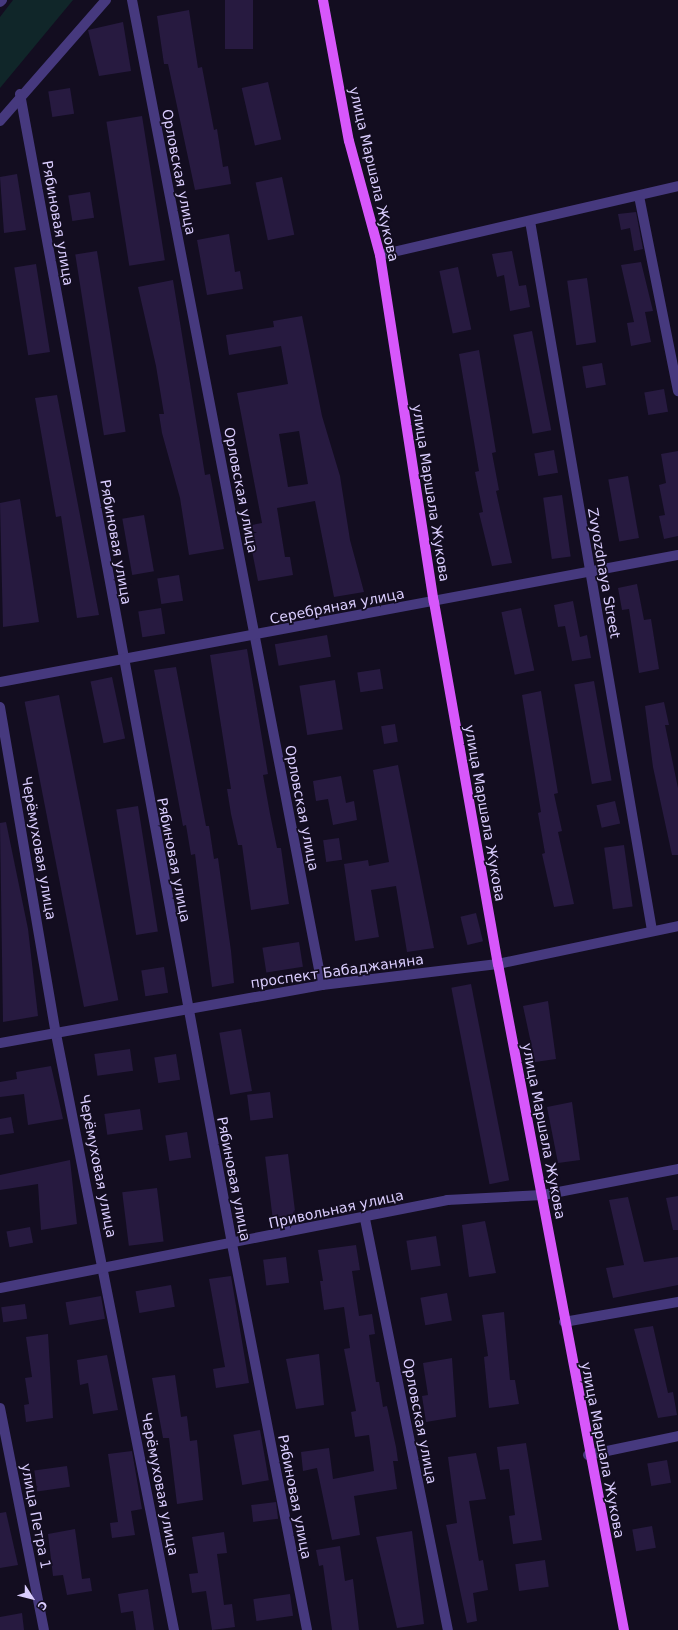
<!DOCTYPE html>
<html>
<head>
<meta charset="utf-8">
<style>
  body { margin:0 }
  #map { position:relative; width:678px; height:1630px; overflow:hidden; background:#130d20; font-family:"DejaVu Sans",sans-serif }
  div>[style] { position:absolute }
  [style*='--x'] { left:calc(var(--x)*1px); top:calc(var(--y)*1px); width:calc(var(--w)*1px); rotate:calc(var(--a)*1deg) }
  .green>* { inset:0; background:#102629 }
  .building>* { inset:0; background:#271a40; transform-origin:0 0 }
  .minor>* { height:10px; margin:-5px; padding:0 5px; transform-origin:5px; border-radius:5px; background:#46397e }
  .major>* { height:10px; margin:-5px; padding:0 5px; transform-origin:5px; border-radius:5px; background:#d757fb }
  span { translate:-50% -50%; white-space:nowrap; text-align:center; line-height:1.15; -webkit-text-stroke:3.5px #130d20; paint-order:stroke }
  .street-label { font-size:14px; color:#dacdfe }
  .north { position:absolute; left:12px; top:1578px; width:40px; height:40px; -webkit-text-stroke:3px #130d20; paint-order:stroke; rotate:126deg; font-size:11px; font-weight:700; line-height:16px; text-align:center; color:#dacdfe }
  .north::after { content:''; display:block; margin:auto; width:14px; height:18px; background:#dacdfe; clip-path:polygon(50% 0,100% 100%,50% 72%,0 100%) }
</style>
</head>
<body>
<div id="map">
  <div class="green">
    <div style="clip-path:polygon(13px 0,73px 0,0 88px,0 17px)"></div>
  </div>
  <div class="building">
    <div style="left:225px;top:0;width:28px;height:49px"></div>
    <div style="clip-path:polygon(189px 10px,198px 68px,202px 67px,214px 130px,217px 129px,223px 167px,228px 166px,231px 184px,195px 190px,168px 64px,164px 64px,157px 16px)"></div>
    <div style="clip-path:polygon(123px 22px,131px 71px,99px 76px,88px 30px)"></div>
    <div style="left:268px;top:82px;width:59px;height:27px;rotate:77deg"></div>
    <div style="left:70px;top:88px;width:26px;height:22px;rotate:81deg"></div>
    <div style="left:142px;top:116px;width:146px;height:36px;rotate:81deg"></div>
    <div style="clip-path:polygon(17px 174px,26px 230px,4px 233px,0 177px)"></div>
    <div style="left:282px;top:177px;width:59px;height:27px;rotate:78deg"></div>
    <div style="left:90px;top:192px;width:26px;height:22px;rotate:81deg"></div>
    <div style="clip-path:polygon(636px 212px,643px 249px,634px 251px,630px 228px,621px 230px,618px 214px)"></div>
    <div style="clip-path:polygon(229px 234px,235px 272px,240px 271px,243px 289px,207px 295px,197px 240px)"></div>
    <div style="left:97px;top:251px;width:183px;height:22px;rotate:81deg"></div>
    <div style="clip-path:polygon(512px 251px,519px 286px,526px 285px,530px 307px,510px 311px,504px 275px,497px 277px,492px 254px)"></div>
    <div style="clip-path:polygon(641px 262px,653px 311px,645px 312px,651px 342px,631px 346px,627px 323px,634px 322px,621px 265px)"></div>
    <div style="left:36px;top:264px;width:89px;height:22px;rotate:81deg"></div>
    <div style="left:458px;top:267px;width:64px;height:19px;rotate:78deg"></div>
    <div style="left:587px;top:278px;width:65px;height:20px;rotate:82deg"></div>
    <div style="clip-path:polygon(173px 280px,205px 475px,210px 474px,224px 549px,189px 555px,180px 498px,162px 433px,159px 414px,164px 414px,156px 366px,138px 287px)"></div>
    <div style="clip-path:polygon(evenodd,302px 316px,322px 416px,340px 476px,350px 540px,364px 592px,334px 597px,315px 501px,277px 508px,285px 557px,290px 557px,293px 575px,258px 581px,247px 526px,262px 523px,237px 393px,288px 384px,281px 346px,229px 355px,226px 335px,274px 327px,273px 321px,302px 316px,299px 431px,308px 484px,288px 487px,279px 434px,299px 431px)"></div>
    <div style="left:532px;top:331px;width:101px;height:19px;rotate:79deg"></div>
    <div style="clip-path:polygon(479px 350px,496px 452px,492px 453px,499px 490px,496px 491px,512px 563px,492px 566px,479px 513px,483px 512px,475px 472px,479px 471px,459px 354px)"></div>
    <div style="left:602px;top:363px;width:22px;height:20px;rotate:80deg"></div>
    <div style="left:664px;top:389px;width:23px;height:20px;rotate:80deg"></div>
    <div style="clip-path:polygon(57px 395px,99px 615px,77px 618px,61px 516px,56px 517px,35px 398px)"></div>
    <div style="left:554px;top:450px;width:23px;height:20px;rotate:80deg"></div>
    <div style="clip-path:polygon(678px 451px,678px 536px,664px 539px,659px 516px,665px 515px,659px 485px,666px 483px,661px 454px)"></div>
    <div style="left:628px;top:476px;width:63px;height:20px;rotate:80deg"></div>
    <div style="left:562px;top:495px;width:62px;height:19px;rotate:82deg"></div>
    <div style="clip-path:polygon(20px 499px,39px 622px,3px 627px,0 503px)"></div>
    <div style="left:144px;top:515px;width:57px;height:22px;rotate:80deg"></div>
    <div style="left:179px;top:575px;width:26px;height:22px;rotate:81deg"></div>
    <div style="clip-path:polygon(637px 584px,644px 620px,651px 619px,659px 669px,639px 673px,629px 609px,622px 610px,618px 588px)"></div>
    <div style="clip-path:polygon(573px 601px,580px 637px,587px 635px,591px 658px,572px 661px,565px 626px,558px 627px,554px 605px)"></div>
    <div style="left:161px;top:608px;width:26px;height:23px;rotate:81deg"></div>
    <div style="left:521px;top:608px;width:64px;height:20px;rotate:78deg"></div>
    <div style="left:327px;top:635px;width:22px;height:53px;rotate:80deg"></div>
    <div style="clip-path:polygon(247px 649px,268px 774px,263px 775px,270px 814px,277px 848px,281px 848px,289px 904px,251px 910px,242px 845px,238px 845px,231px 814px,227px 789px,231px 789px,210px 655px)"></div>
    <div style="clip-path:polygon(176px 667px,206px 826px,209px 826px,214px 859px,218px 858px,231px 951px,234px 983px,212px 987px,195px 854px,191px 855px,186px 825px,183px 826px,154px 670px)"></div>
    <div style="left:380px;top:669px;width:20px;height:23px;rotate:81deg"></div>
    <div style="left:112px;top:677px;width:63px;height:22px;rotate:78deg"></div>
    <div style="left:335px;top:680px;width:50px;height:36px;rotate:81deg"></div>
    <div style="left:594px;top:681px;width:101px;height:20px;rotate:80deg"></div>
    <div style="clip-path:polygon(541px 691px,558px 793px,554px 794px,562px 831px,558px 832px,574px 904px,554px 907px,542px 854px,545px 853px,538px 813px,541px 812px,522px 695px)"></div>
    <div style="left:59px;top:695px;width:311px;height:35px;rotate:79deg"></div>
    <div style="clip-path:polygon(664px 702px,669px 725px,665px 725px,678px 788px,678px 855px,672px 855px,653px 767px,645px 706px)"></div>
    <div style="left:395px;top:724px;width:18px;height:14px;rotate:81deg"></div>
    <div style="clip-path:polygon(398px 765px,434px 948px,407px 952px,396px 886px,371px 890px,379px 937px,355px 941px,344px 864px,368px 860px,369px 866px,389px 862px,373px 770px)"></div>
    <div style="clip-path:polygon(341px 776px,346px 803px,354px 801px,357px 820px,333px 825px,328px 799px,316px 801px,313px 781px)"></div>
    <div style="left:615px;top:801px;width:23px;height:19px;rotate:77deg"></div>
    <div style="left:138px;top:806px;width:127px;height:22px;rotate:81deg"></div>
    <div style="clip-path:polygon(6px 822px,28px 929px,38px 1016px,3px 1022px,0 823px)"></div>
    <div style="left:339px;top:838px;width:22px;height:16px;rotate:82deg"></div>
    <div style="left:624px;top:845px;width:62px;height:20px;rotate:82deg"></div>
    <div style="left:476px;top:913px;width:29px;height:16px;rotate:76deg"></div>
    <div style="left:299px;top:942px;width:25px;height:37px;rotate:81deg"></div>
    <div style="left:164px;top:967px;width:26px;height:23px;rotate:81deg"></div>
    <div style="left:471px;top:984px;width:200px;height:20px;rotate:79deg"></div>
    <div style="clip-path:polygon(548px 1001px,556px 1059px,535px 1062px,523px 1006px)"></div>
    <div style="left:241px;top:1029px;width:63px;height:22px;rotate:80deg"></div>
    <div style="left:130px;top:1049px;width:22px;height:36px;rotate:82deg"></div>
    <div style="left:176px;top:1054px;width:26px;height:22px;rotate:81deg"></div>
    <div style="clip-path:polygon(51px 1066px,63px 1119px,28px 1125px,24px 1094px,0 1097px,0 1082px,17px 1079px,16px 1072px)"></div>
    <div style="left:270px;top:1092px;width:26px;height:23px;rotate:83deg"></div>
    <div style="clip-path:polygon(572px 1102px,580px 1160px,558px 1163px,547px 1107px)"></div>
    <div style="left:140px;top:1109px;width:21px;height:36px;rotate:82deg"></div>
    <div style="clip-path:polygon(11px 1117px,14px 1133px,0 1135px,0 1119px)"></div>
    <div style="left:187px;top:1132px;width:26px;height:22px;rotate:81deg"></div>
    <div style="left:288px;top:1154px;width:64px;height:23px;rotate:83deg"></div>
    <div style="clip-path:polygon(70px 1160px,77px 1224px,41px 1230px,38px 1184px,0 1190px,0 1175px)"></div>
    <div style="left:157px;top:1188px;width:54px;height:35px;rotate:83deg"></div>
    <div style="clip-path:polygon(678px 1196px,678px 1230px,673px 1230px,666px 1198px)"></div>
    <div style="clip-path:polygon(628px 1197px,644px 1262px,678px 1257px,678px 1285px,613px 1298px,606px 1268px,624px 1265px,609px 1200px)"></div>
    <div style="clip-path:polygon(485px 1221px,496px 1273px,469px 1277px,462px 1225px)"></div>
    <div style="left:30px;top:1227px;width:16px;height:24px;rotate:79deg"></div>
    <div style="left:436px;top:1236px;width:30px;height:30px;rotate:81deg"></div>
    <div style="clip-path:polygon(356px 1245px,360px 1270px,352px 1271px,359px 1316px,372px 1314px,375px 1334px,369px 1335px,376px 1382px,379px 1382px,383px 1407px,387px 1406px,396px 1447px,398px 1461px,393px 1461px,397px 1489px,354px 1496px,360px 1535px,332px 1540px,317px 1468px,303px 1471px,301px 1452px,329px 1448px,333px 1479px,374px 1471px,369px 1435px,355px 1437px,351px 1412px,356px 1411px,344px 1349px,350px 1348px,344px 1307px,324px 1310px,320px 1281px,323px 1281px,318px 1250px)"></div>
    <div style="left:286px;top:1257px;width:26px;height:23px;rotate:83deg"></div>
    <div style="clip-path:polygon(231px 1276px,249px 1383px,216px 1388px,213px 1369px,225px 1367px,209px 1279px)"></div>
    <div style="left:171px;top:1285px;width:22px;height:36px;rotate:80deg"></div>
    <div style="left:447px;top:1293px;width:28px;height:27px;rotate:80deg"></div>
    <div style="left:101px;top:1296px;width:23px;height:36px;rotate:80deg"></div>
    <div style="left:25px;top:1304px;width:15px;height:24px;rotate:82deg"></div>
    <div style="clip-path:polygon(504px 1312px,510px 1380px,515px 1380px,519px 1404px,489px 1408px,484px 1357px,488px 1356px,482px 1315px)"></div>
    <div style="clip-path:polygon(653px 1326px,668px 1393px,673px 1392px,677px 1415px,658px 1418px,634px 1329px)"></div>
    <div style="clip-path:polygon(48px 1334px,53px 1418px,26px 1422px,24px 1405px,29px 1404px,25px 1378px,32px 1377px,26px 1337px)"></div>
    <div style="clip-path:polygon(319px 1354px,324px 1405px,296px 1409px,286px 1359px)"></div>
    <div style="clip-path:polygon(107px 1355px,118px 1410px,93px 1414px,88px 1383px,80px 1385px,77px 1360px)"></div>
    <div style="clip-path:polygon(452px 1358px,456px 1417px,426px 1422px,422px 1396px,428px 1395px,423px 1363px)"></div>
    <div style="clip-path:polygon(175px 1375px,181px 1417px,187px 1416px,190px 1441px,197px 1440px,203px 1500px,177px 1504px,169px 1438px,163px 1438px,152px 1378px)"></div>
    <div style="left:260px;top:1430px;width:51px;height:27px;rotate:80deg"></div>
    <div style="clip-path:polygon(526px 1443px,542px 1540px,513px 1544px,509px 1516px,515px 1515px,509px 1469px,500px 1470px,497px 1447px)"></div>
    <div style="clip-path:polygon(132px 1451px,142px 1509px,131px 1511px,135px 1535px,112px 1538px,110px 1523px,118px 1522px,108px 1454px)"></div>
    <div style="clip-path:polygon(476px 1453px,486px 1499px,469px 1501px,479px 1561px,483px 1560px,488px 1590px,473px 1593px,477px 1621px,467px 1623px,446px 1525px,457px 1523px,448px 1457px)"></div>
    <div style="left:667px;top:1460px;width:23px;height:20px;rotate:80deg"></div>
    <div style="left:67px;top:1466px;width:21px;height:33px;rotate:82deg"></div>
    <div style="left:276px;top:1502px;width:17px;height:25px;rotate:83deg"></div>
    <div style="clip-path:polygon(6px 1512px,18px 1565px,0 1568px,0 1513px)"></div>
    <div style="left:652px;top:1526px;width:22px;height:20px;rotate:80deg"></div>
    <div style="clip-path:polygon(75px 1529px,82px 1579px,90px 1578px,92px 1591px,67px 1595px,63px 1575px,53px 1576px,48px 1534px)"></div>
    <div style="clip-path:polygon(412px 1531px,424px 1624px,397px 1628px,376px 1537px)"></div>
    <div style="clip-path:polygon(224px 1532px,227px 1553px,217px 1554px,224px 1605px,232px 1604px,235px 1627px,212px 1630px,206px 1591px,192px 1593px,189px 1574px,198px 1573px,192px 1537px)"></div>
    <div style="clip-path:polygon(340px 1546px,345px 1581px,353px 1579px,359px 1630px,332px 1630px,323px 1565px,319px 1566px,316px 1550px)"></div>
    <div style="left:545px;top:1560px;width:27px;height:30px;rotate:82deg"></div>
    <div style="clip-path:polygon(148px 1589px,154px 1630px,136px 1630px,133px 1611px,121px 1613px,118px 1594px)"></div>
    <div style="left:290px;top:1594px;width:22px;height:37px;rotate:82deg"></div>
    <div style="clip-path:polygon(22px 1613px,24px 1630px,0 1630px,0 1617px)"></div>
  </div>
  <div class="minor">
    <div style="--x:132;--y:0;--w:1003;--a:79.08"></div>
    <div style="--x:0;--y:2;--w:3;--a:-45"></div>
    <div style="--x:20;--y:94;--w:1169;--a:79.55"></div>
    <div style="--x:232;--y:1244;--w:393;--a:79"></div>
    <div style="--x:0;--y:121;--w:161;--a:-48.8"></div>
    <div style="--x:639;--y:196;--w:199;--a:78.7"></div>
    <div style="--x:530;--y:221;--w:719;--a:80.24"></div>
    <div style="--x:380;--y:255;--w:306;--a:-13"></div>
    <div style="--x:0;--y:682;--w:690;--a:-10.61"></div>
    <div style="--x:0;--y:707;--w:332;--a:80.3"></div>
    <div style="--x:56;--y:1034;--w:608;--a:78.8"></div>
    <div style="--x:0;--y:1043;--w:327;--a:-10.2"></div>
    <div style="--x:322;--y:985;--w:177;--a:-6.8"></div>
    <div style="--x:498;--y:964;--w:184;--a:-11.9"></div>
    <div style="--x:365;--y:1219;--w:419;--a:78.6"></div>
    <div style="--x:0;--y:1288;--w:456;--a:-11.1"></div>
    <div style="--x:447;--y:1200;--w:96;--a:-3"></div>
    <div style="--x:543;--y:1195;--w:137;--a:-10.9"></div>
    <div style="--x:564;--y:1322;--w:116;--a:-10"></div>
    <div style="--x:0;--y:1408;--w:226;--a:78.8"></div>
    <div style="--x:588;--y:1455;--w:92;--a:-11.9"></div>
  </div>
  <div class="major">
    <div style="--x:323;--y:0;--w:143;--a:79.6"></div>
    <div style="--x:349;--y:141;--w:118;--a:74.8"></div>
    <div style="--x:380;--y:255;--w:351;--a:81.2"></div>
    <div style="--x:434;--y:602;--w:368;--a:80"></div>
    <div style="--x:498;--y:964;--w:678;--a:79.29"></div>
  </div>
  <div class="street-label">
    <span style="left:179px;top:172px;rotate:79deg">Орловская улица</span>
    <span style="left:374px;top:174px;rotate:77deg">улица Маршала Жукова</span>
    <span style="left:58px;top:223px;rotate:80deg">Рябиновая улица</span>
    <span style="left:241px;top:490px;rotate:79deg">Орловская улица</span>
    <span style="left:431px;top:493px;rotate:81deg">улица Маршала Жукова</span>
    <span style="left:116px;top:542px;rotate:80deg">Рябиновая улица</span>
    <span style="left:604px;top:573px;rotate:80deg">Zvyozdnaya Street</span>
    <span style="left:337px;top:606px;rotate:-11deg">Серебряная улица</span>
    <span style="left:302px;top:808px;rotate:79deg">Орловская улица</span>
    <span style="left:485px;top:813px;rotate:80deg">улица Маршала Жукова</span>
    <span style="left:39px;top:848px;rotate:80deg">Черёмуховая улица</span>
    <span style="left:174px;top:860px;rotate:79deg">Рябиновая улица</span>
    <span style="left:337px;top:971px;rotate:-8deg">проспект Бабаджаняна</span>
    <span style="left:544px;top:1131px;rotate:79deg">улица Маршала Жукова</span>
    <span style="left:98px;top:1166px;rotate:79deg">Черёмуховая улица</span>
    <span style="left:234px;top:1179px;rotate:79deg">Рябиновая улица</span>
    <span style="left:336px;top:1209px;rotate:-12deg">Привольная улица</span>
    <span style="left:420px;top:1421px;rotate:79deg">Орловская улица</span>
    <span style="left:603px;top:1450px;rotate:79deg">улица Маршала Жукова</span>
    <span style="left:160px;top:1484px;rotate:79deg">Черёмуховая улица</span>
    <span style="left:295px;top:1497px;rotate:79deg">Рябиновая улица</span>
    <span style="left:36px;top:1516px;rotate:79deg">улица Петра 1</span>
  </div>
  <div class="north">С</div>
</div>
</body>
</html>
